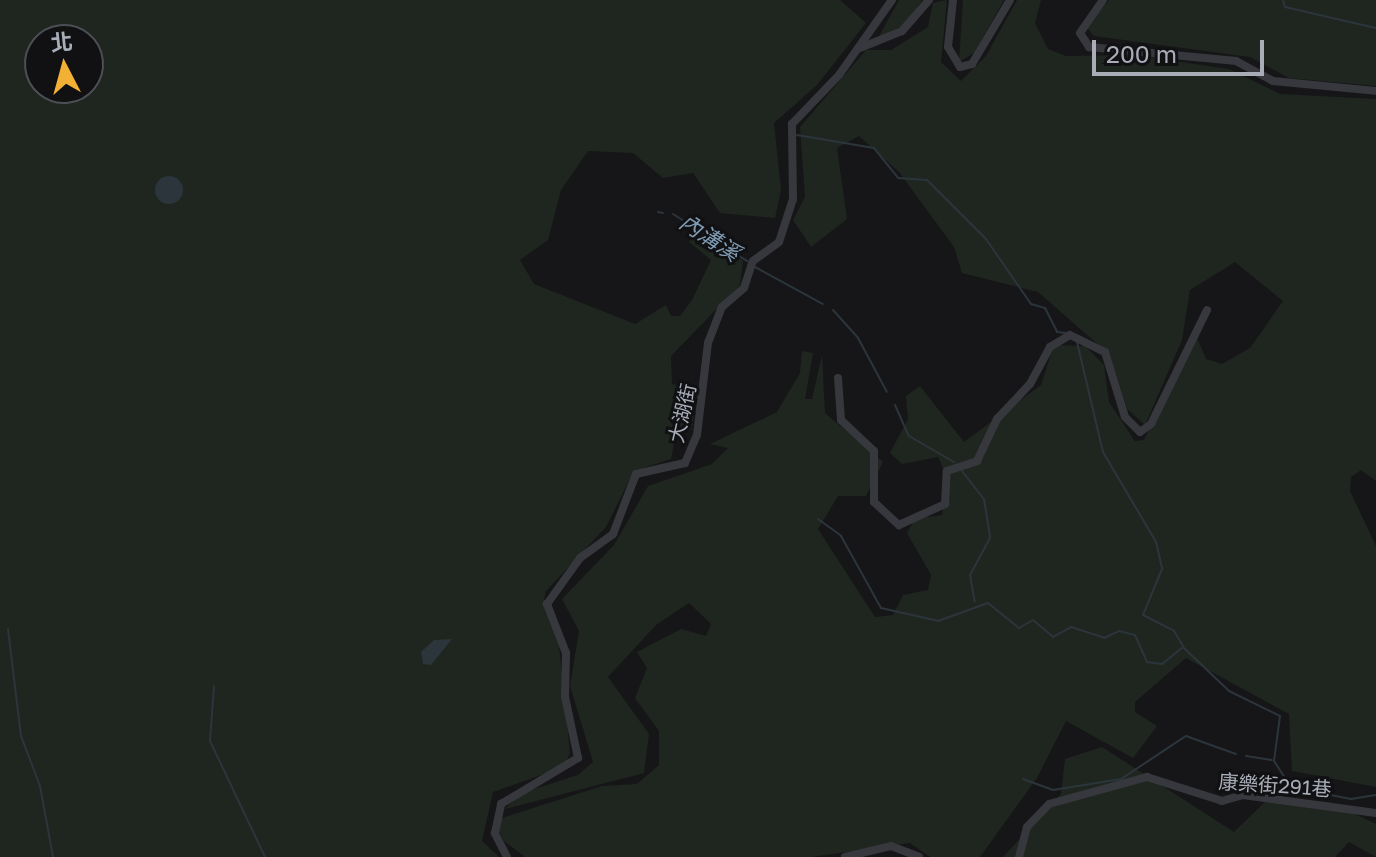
<!DOCTYPE html>
<html>
<head>
<meta charset="utf-8">
<style>
  body { margin:0 }
  #map { position:relative; width:1376px; height:857px; overflow:hidden; background:#161618; font-family:"Golos Text","Noto Sans TC",sans-serif }
  div>[style] { position:absolute }
  [style*='--x'] { left:calc(var(--x)*1px); top:calc(var(--y)*1px); width:calc(var(--w)*1px); rotate:calc(var(--a)*1deg) }
  .green>* { inset:0; background:#1e261f }
  .water>* { inset:0; background:#2c353c }
  .round { border-radius:50% }
  .stream>* { height:2px; margin:-1px; padding:0 1px; transform-origin:1px; border-radius:1px; background:#2c353c }
  .minor>* { height:8px; margin:-4px; padding:0 4px; transform-origin:4px; border-radius:4px; background:#37383d }
  span { translate:-50% -50%; white-space:nowrap; text-align:center; line-height:1.15; -webkit-text-stroke:6px #111113; paint-order:stroke }
  .street-label { font-size:20px; color:#a8adb8 }
  .water-label { font-size:22px; color:#7f9bb3; font-style:italic }
  .north { position:absolute; left:24px; top:24px; width:80px; height:80px; box-sizing:border-box; background:#111113; border:2px solid #4d4f55; border-radius:50%; rotate:354deg; font-size:22px; font-weight:700; line-height:32px; text-align:center; color:#a8adb8 }
  .north::after { content:''; display:block; margin:auto; width:28px; height:36px; background:#f2b134; clip-path:polygon(50% 0,100% 100%,50% 72%,0 100%) }
  .scale { position:absolute; left:1092px; top:40px; width:172px; height:36px; box-sizing:border-box; border:4px solid #a8adb8; border-top:0; padding-left:10px; font-size:24px; line-height:28px; white-space:nowrap; color:#a8adb8; -webkit-text-stroke:6px #111113; paint-order:stroke }
</style>
</head>
<body>
<div id="map">
  <div class="green">
    <div style="clip-path:polygon(evenodd,0 0,840px 0,866px 23px,817px 85px,774px 123px,781px 190px,775px 218px,720px 213px,693px 173px,663px 178px,633px 153px,588px 151px,561px 190px,548px 240px,520px 260px,534px 284px,635px 324px,666px 305px,671px 316px,680px 316px,692px 300px,711px 260px,689px 242px,696px 231px,714px 235px,743px 261px,740px 285px,671px 356px,672px 384px,697px 390px,692px 429px,676px 433px,671px 459px,634px 471px,606px 527px,546px 591px,543px 604px,557px 626px,570px 753px,564px 767px,493px 792px,482px 841px,499px 857px,0 857px,0 0,40px 40px,88px 40px,88px 88px,40px 88px,40px 40px)"></div>
    <div style="clip-path:polygon(899px 0,922px 0,907px 24px,878px 38px)"></div>
    <div style="clip-path:polygon(947px 0,941px 62px,961px 81px,986px 56px,1017px 0,1041px 0,1035px 23px,1048px 49px,1066px 56px,1133px 55px,1229px 69px,1280px 94px,1376px 99px,1376px 481px,1361px 470px,1351px 477px,1350px 491px,1376px 546px,1376px 787px,1292px 771px,1289px 714px,1186px 658px,1135px 702px,1135px 712px,1157px 726px,1133px 758px,1066px 721px,1037px 778px,980px 857px,930px 857px,910px 843px,812px 857px,525px 857px,504px 841px,496px 825px,502px 818px,602px 786px,637px 784px,659px 765px,659px 731px,635px 698px,647px 668px,637px 652px,681px 629px,706px 636px,711px 624px,689px 603px,656px 625px,608px 677px,649px 734px,644px 773px,505px 809px,522px 793px,578px 775px,593px 762px,570px 686px,579px 631px,562px 599px,614px 545px,648px 486px,712px 464px,728px 448px,710px 444px,777px 412px,800px 373px,802px 351px,813px 353px,805px 399px,812px 399px,822px 355px,825px 413px,883px 462px,866px 496px,838px 496px,818px 529px,875px 617px,893px 615px,903px 595px,928px 590px,931px 575px,907px 533px,915px 519px,942px 515px,946px 475px,938px 457px,902px 464px,890px 453px,908px 419px,906px 396px,920px 386px,964px 442px,1041px 385px,1054px 345px,1085px 346px,1104px 365px,1109px 402px,1135px 441px,1144px 440px,1192px 341px,1198px 340px,1206px 359px,1222px 364px,1250px 348px,1283px 301px,1235px 262px,1190px 290px,1182px 340px,1145px 425px,1127px 409px,1110px 355px,1038px 292px,962px 273px,954px 247px,899px 172px,859px 136px,837px 148px,847px 219px,811px 247px,793px 220px,805px 197px,800px 127px,866px 50px,891px 50px,928px 27px,933px 3px)"></div>
    <div style="clip-path:polygon(963px 0,1004px 0,974px 53px,959px 62px)"></div>
    <div style="clip-path:polygon(1109px 0,1376px 0,1376px 86px,1289px 78px,1250px 57px,1094px 36px,1086px 27px)"></div>
    <div style="clip-path:polygon(1102px 747px,1234px 832px,1267px 800px,1330px 802px,1376px 824px,1376px 857px,1349px 842px,1335px 857px,1003px 857px,1061px 794px,1065px 759px)"></div>
  </div>
  <div class="water">
    <div class="round" style="left:155px;top:176px;width:28px;height:28px"></div>
    <div style="clip-path:polygon(452px 639px,431px 665px,423px 664px,421px 652px,434px 640px)"></div>
  </div>
  <div class="stream">
    <div style="--x:1283;--y:0;--w:7;--a:74"></div>
    <div style="--x:1285;--y:7;--w:93;--a:13"></div>
    <div style="--x:797;--y:135;--w:78;--a:9.6"></div>
    <div style="--x:874;--y:148;--w:38;--a:51"></div>
    <div style="--x:898;--y:178;--w:29;--a:4"></div>
    <div style="--x:927;--y:180;--w:83;--a:45"></div>
    <div style="--x:986;--y:239;--w:79;--a:55.3"></div>
    <div style="--x:1031;--y:304;--w:15;--a:16"></div>
    <div style="--x:1045;--y:308;--w:27;--a:63"></div>
    <div style="--x:1057;--y:332;--w:9;--a:6"></div>
    <div style="--x:658;--y:212;--w:5;--a:11"></div>
    <div style="--x:673;--y:214;--w:88;--a:32.4"></div>
    <div style="--x:755;--y:267;--w:77;--a:28.6"></div>
    <div style="--x:833;--y:310;--w:38;--a:48"></div>
    <div style="--x:858;--y:338;--w:61;--a:61.8"></div>
    <div style="--x:1077;--y:342;--w:113;--a:76.7"></div>
    <div style="--x:1103;--y:452;--w:104;--a:59.5"></div>
    <div style="--x:1156;--y:542;--w:28;--a:77"></div>
    <div style="--x:1162;--y:569;--w:50;--a:112.4"></div>
    <div style="--x:1143;--y:615;--w:35;--a:27"></div>
    <div style="--x:1174;--y:631;--w:17;--a:59"></div>
    <div style="--x:895;--y:405;--w:34;--a:66"></div>
    <div style="--x:909;--y:436;--w:52;--a:30"></div>
    <div style="--x:962;--y:471;--w:36;--a:52"></div>
    <div style="--x:984;--y:499;--w:39;--a:81"></div>
    <div style="--x:990;--y:538;--w:42;--a:118.4"></div>
    <div style="--x:970;--y:575;--w:27;--a:80"></div>
    <div style="--x:818;--y:519;--w:29;--a:36"></div>
    <div style="--x:841;--y:536;--w:82;--a:60.9"></div>
    <div style="--x:881;--y:608;--w:58;--a:12.8"></div>
    <div style="--x:938;--y:621;--w:53;--a:-19.8"></div>
    <div style="--x:988;--y:603;--w:40;--a:39"></div>
    <div style="--x:1019;--y:628;--w:16;--a:-30"></div>
    <div style="--x:1033;--y:620;--w:26;--a:40"></div>
    <div style="--x:1053;--y:637;--w:21;--a:-29"></div>
    <div style="--x:1071;--y:627;--w:35;--a:18"></div>
    <div style="--x:1104;--y:638;--w:17;--a:-25"></div>
    <div style="--x:1119;--y:631;--w:16;--a:14"></div>
    <div style="--x:1135;--y:635;--w:30;--a:66"></div>
    <div style="--x:1147;--y:662;--w:15;--a:8"></div>
    <div style="--x:1162;--y:664;--w:27;--a:-39"></div>
    <div style="--x:1183;--y:647;--w:64;--a:43.7"></div>
    <div style="--x:1229;--y:691;--w:57;--a:26.1"></div>
    <div style="--x:1280;--y:716;--w:45;--a:97.6"></div>
    <div style="--x:1274;--y:761;--w:31;--a:57"></div>
    <div style="--x:1291;--y:787;--w:61;--a:11.3"></div>
    <div style="--x:1351;--y:799;--w:25;--a:-9"></div>
    <div style="--x:8;--y:629;--w:108;--a:83.1"></div>
    <div style="--x:21;--y:736;--w:53;--a:69.2"></div>
    <div style="--x:40;--y:786;--w:72;--a:79.6"></div>
    <div style="--x:214;--y:686;--w:55;--a:94.2"></div>
    <div style="--x:210;--y:741;--w:128;--a:64.6"></div>
    <div style="--x:1246;--y:756;--w:26;--a:9"></div>
    <div style="--x:1023;--y:779;--w:32;--a:20"></div>
    <div style="--x:1053;--y:790;--w:69;--a:-9.2"></div>
    <div style="--x:1121;--y:779;--w:78;--a:-33.5"></div>
    <div style="--x:1186;--y:736;--w:53;--a:19.8"></div>
  </div>
  <div class="minor">
    <div style="--x:953;--y:0;--w:47;--a:96.1"></div>
    <div style="--x:948;--y:47;--w:23;--a:59"></div>
    <div style="--x:960;--y:67;--w:12;--a:-14"></div>
    <div style="--x:972;--y:64;--w:74;--a:-59.3"></div>
    <div style="--x:1103;--y:0;--w:40;--a:124.9"></div>
    <div style="--x:1080;--y:33;--w:17;--a:57"></div>
    <div style="--x:1089;--y:47;--w:148;--a:5.4"></div>
    <div style="--x:1236;--y:61;--w:42;--a:28.4"></div>
    <div style="--x:1273;--y:81;--w:103;--a:5.5"></div>
    <div style="--x:860;--y:48;--w:45;--a:-22"></div>
    <div style="--x:902;--y:31;--w:41;--a:-48.9"></div>
    <div style="--x:838;--y:378;--w:42;--a:85.9"></div>
    <div style="--x:841;--y:420;--w:45;--a:43.2"></div>
    <div style="--x:874;--y:451;--w:51;--a:90"></div>
    <div style="--x:874;--y:502;--w:34;--a:43"></div>
    <div style="--x:899;--y:525;--w:51;--a:-24.5"></div>
    <div style="--x:945;--y:504;--w:33;--a:-87"></div>
    <div style="--x:947;--y:471;--w:32;--a:-18"></div>
    <div style="--x:977;--y:461;--w:47;--a:-64.5"></div>
    <div style="--x:997;--y:419;--w:48;--a:-46.7"></div>
    <div style="--x:1030;--y:384;--w:42;--a:-61.6"></div>
    <div style="--x:1050;--y:347;--w:23;--a:-31"></div>
    <div style="--x:1070;--y:335;--w:39;--a:26"></div>
    <div style="--x:1105;--y:352;--w:68;--a:72.9"></div>
    <div style="--x:1125;--y:417;--w:21;--a:45"></div>
    <div style="--x:1140;--y:432;--w:14;--a:-36"></div>
    <div style="--x:1151;--y:424;--w:127;--a:-63.8"></div>
    <div style="--x:507;--y:857;--w:27;--a:-117"></div>
    <div style="--x:495;--y:833;--w:30;--a:-78"></div>
    <div style="--x:501;--y:804;--w:90;--a:-30.9"></div>
    <div style="--x:578;--y:758;--w:62;--a:-102"></div>
    <div style="--x:565;--y:697;--w:44;--a:-88.7"></div>
    <div style="--x:566;--y:653;--w:53;--a:-111.2"></div>
    <div style="--x:547;--y:604;--w:57;--a:-54.3"></div>
    <div style="--x:580;--y:558;--w:41;--a:-36"></div>
    <div style="--x:613;--y:534;--w:64;--a:-69"></div>
    <div style="--x:636;--y:474;--w:50;--a:-12.7"></div>
    <div style="--x:685;--y:463;--w:30;--a:-67"></div>
    <div style="--x:697;--y:435;--w:93;--a:-83.2"></div>
    <div style="--x:708;--y:343;--w:39;--a:-69"></div>
    <div style="--x:722;--y:307;--w:29;--a:-41"></div>
    <div style="--x:744;--y:288;--w:28;--a:-72"></div>
    <div style="--x:753;--y:261;--w:32;--a:-36"></div>
    <div style="--x:779;--y:242;--w:45;--a:-72"></div>
    <div style="--x:793;--y:199;--w:75;--a:-90.8"></div>
    <div style="--x:792;--y:124;--w:68;--a:-46.2"></div>
    <div style="--x:839;--y:75;--w:92;--a:-54.8"></div>
    <div style="--x:845;--y:857;--w:47;--a:-13.4"></div>
    <div style="--x:891;--y:846;--w:30;--a:21"></div>
    <div style="--x:1019;--y:857;--w:31;--a:-75"></div>
    <div style="--x:1027;--y:827;--w:32;--a:-46"></div>
    <div style="--x:1049;--y:804;--w:102;--a:-15.4"></div>
    <div style="--x:1147;--y:777;--w:79;--a:17.7"></div>
    <div style="--x:1222;--y:801;--w:22;--a:-16"></div>
    <div style="--x:1243;--y:795;--w:134;--a:7.7"></div>
  </div>
  <div class="street-label">
    <span style="left:682px;top:413px;rotate:-77deg">大湖街</span>
    <span style="left:1275px;top:785px;rotate:4deg">康樂街291巷</span>
  </div>
  <div class="water-label">
    <span style="left:710px;top:237px;rotate:33deg">內溝溪</span>
  </div>
  <div class="north">北</div>
  <div class="scale">200 m</div>
</div>
</body>
</html>
